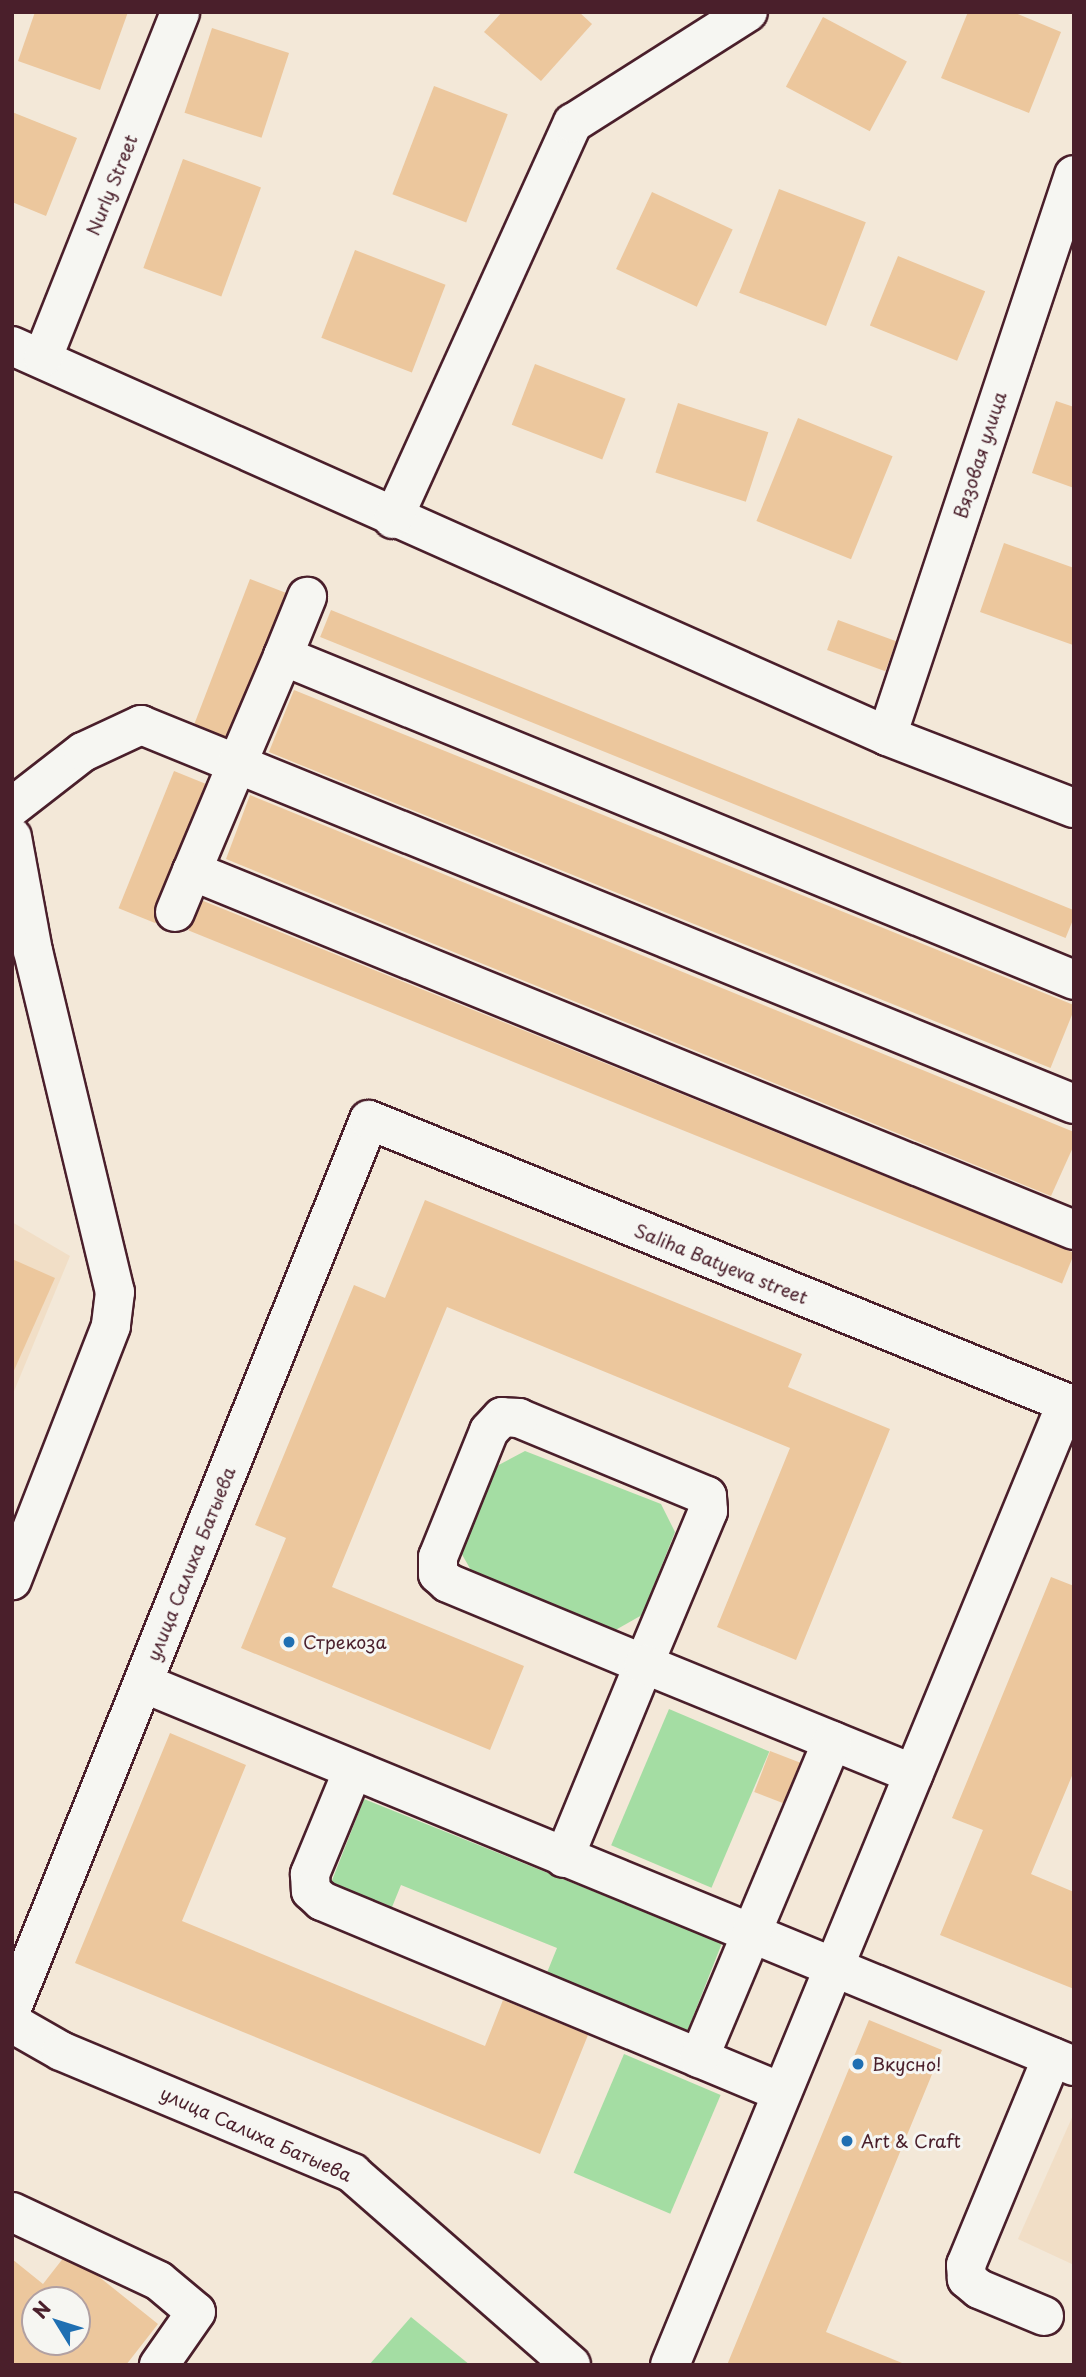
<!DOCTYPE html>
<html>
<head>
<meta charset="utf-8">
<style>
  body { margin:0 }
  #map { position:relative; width:1086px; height:2377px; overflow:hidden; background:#f3e8d8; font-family:"Playpen Sans",sans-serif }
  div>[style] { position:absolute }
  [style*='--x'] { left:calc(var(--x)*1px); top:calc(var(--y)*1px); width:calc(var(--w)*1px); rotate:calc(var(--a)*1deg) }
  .built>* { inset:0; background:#f1dec6 }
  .green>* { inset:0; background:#a4dda3; transform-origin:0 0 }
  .building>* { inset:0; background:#ecc79d; transform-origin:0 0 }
  .roads { filter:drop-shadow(2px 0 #4a1f2b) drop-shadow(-2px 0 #4a1f2b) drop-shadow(0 2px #4a1f2b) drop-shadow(0 -2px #4a1f2b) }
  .minor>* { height:38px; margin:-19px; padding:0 19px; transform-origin:19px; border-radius:19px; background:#f6f6f2 }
  .dots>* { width:19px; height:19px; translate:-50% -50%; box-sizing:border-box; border:4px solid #f6f6f2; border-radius:50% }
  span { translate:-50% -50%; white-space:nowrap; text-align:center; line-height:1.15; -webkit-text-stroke:6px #f6f6f2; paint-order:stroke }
  .street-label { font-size:18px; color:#4a1f2b }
  .poi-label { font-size:18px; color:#4a1f2b }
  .left { translate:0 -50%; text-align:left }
  .frame { position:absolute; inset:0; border:14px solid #4a1f2b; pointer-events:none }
  .north { position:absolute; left:21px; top:2286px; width:70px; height:70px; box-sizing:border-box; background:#f6f6f2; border:2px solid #b1a0a2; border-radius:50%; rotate:308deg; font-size:19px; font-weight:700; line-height:28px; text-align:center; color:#4a1f2b }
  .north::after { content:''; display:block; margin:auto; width:24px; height:32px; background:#1f6fb2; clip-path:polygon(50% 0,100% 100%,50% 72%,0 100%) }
</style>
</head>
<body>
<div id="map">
  <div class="built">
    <div style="clip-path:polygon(12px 1222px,70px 1256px,12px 1396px)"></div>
    <div style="clip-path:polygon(1074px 2113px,1074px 2265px,1018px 2239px)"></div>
  </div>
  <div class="green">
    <div style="clip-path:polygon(525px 1451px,661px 1504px,675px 1532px,642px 1615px,612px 1632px,476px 1579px,460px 1551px,493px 1468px)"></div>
    <div style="left:669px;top:1709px;width:109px;height:148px;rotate:23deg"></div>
    <div style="clip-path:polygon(364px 1799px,722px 1943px,687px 2032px,546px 1975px,557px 1948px,401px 1885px,390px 1912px,329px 1888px)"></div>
    <div style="left:624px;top:2054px;width:105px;height:129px;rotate:23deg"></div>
    <div style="clip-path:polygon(411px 2317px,470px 2365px,369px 2365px)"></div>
  </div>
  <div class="building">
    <div style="clip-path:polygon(35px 12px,128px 12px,100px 90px,18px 61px)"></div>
    <div style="clip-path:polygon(502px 12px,579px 12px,592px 24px,541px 81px,484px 32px)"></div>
    <div style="clip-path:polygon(968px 12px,1013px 12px,1061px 32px,1029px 113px,941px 78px)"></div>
    <div style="left:823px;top:17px;width:95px;height:79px;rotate:28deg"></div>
    <div style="left:212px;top:28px;width:81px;height:89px;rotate:18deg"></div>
    <div style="left:434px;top:86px;width:79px;height:116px;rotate:21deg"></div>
    <div style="clip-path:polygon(12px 112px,77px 138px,46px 216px,12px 202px)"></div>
    <div style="left:183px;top:159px;width:83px;height:116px;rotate:20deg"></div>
    <div style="left:779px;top:189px;width:93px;height:111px;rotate:21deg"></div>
    <div style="left:652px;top:192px;width:89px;height:85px;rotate:25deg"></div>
    <div style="left:355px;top:250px;width:97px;height:94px;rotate:21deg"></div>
    <div style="left:898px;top:256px;width:94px;height:75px;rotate:22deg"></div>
    <div style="left:535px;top:364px;width:97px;height:65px;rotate:21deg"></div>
    <div style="clip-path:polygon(1056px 401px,1074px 407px,1074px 488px,1032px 473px)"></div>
    <div style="left:678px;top:403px;width:95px;height:73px;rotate:18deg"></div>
    <div style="left:798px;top:418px;width:102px;height:111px;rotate:22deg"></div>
    <div style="clip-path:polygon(1004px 543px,1074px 568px,1073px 645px,980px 612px)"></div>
    <div style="left:250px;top:579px;width:43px;height:157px;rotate:21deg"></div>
    <div style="left:331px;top:610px;width:804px;height:29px;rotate:22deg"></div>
    <div style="left:838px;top:620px;width:62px;height:32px;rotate:20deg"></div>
    <div style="left:294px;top:690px;width:843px;height:67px;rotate:22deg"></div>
    <div style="left:174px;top:771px;width:40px;height:148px;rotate:22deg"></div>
    <div style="clip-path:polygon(250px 795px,1074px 1132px,1074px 1145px,1051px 1196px,226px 859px)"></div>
    <div style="left:201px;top:900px;width:942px;height:33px;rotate:22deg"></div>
    <div style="clip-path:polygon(425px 1200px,802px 1354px,788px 1387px,890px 1429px,796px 1660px,717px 1627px,790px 1448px,447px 1307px,332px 1587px,524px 1666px,490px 1750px,241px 1648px,286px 1538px,255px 1525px,354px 1285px,385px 1298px)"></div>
    <div style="clip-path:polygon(12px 1259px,55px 1278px,12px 1375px)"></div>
    <div style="clip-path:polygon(1051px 1577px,1074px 1586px,1074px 1771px,1031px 1874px,1074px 1892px,1074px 1989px,940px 1935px,983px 1830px,952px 1818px)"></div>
    <div style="clip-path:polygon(170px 1733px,246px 1765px,182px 1921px,485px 2046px,503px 2000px,588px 2035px,540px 2154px,75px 1963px)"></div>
    <div style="left:770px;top:1751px;width:43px;height:44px;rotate:21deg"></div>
    <div style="clip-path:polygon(869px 2020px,942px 2050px,826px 2332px,907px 2365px,727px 2365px)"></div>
    <div style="clip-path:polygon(evenodd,68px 2252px,158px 2324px,126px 2365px,12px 2365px,12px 2259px,43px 2284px,68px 2252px,35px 2300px,77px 2300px,77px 2342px,35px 2342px,35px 2300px)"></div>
  </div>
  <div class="roads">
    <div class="minor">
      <div style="--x:12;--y:346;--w:958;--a:24.02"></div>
      <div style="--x:887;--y:736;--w:200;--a:21.1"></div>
      <div style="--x:43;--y:357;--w:371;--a:-68.3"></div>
      <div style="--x:393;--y:519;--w:435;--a:-65.6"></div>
      <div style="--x:573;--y:123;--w:207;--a:-32.4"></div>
      <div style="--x:283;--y:656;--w:64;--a:-67.9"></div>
      <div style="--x:887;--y:736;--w:591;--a:-71.57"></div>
      <div style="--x:12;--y:807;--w:90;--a:-37.8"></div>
      <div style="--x:83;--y:752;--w:64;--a:-25"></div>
      <div style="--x:141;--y:725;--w:104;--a:22.1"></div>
      <div style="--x:237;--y:764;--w:117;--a:-66.9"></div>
      <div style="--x:283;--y:656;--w:855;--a:22.27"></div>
      <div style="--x:12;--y:837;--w:116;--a:79.6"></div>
      <div style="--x:33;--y:951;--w:351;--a:76.5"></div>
      <div style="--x:115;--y:1292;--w:34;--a:97"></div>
      <div style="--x:111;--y:1326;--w:273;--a:111.3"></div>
      <div style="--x:192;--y:871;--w:116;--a:-67.2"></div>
      <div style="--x:237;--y:764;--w:903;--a:22.11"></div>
      <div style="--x:175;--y:912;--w:44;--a:-67.5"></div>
      <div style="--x:192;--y:871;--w:952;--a:22.15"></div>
      <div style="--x:143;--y:1683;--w:1007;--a:22.36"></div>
      <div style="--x:353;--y:1770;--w:113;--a:112.5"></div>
      <div style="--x:310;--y:1874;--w:17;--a:87"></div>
      <div style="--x:311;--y:1891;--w:15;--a:42"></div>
      <div style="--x:322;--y:1901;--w:497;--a:22.6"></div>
      <div style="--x:564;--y:1858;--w:210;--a:-67.6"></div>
      <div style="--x:644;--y:1664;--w:166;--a:-67.3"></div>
      <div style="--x:708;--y:1511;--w:15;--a:-94"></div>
      <div style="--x:707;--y:1496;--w:204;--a:-157.5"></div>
      <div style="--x:519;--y:1418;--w:17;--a:-177"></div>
      <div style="--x:502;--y:1417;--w:19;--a:133"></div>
      <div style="--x:489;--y:1431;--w:136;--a:112"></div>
      <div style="--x:438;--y:1557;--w:17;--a:90"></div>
      <div style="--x:438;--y:1574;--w:13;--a:42"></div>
      <div style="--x:448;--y:1583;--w:212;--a:22.5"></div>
      <div style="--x:644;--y:1664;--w:291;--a:22.2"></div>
      <div style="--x:12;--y:2008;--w:957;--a:-68.1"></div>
      <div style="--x:369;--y:1120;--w:761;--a:22.08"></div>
      <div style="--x:12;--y:2023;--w:56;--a:29.7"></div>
      <div style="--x:61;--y:2051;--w:316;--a:22.7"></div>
      <div style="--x:352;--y:2173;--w:291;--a:41.2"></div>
      <div style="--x:699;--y:2058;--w:344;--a:-67.2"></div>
      <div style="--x:12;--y:2212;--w:162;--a:25.1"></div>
      <div style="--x:159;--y:2281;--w:48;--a:40"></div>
      <div style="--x:196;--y:2312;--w:65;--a:124.9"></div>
      <div style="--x:1044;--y:2316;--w:70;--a:-157.4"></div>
      <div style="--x:979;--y:2289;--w:16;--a:-140"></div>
      <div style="--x:967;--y:2279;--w:14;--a:-94"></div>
      <div style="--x:966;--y:2265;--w:225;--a:-67.5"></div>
      <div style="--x:670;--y:2365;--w:1039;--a:-67.6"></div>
    </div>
  </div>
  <div class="dots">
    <div style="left:289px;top:1642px;background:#1f6fb2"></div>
    <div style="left:858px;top:2064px;background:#1f6fb2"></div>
    <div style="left:847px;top:2141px;background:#1f6fb2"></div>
  </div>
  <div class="street-label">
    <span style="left:112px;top:185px;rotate:-68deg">Nurly Street</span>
    <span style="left:980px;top:455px;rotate:-72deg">Вязовая улица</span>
    <span style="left:721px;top:1264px;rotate:22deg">Saliha Batyeva street</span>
    <span style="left:191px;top:1564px;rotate:-68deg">улица Салиха Батыева</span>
    <span style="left:256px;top:2134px;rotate:24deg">улица Салиха Батыева</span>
  </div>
  <div class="poi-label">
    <span class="left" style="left:303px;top:1642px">Стрекоза</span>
    <span class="left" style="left:872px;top:2064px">Вкусно!</span>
    <span class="left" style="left:861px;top:2141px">Art &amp; Craft</span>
  </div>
  <div class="frame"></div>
  <div class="north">N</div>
</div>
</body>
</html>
